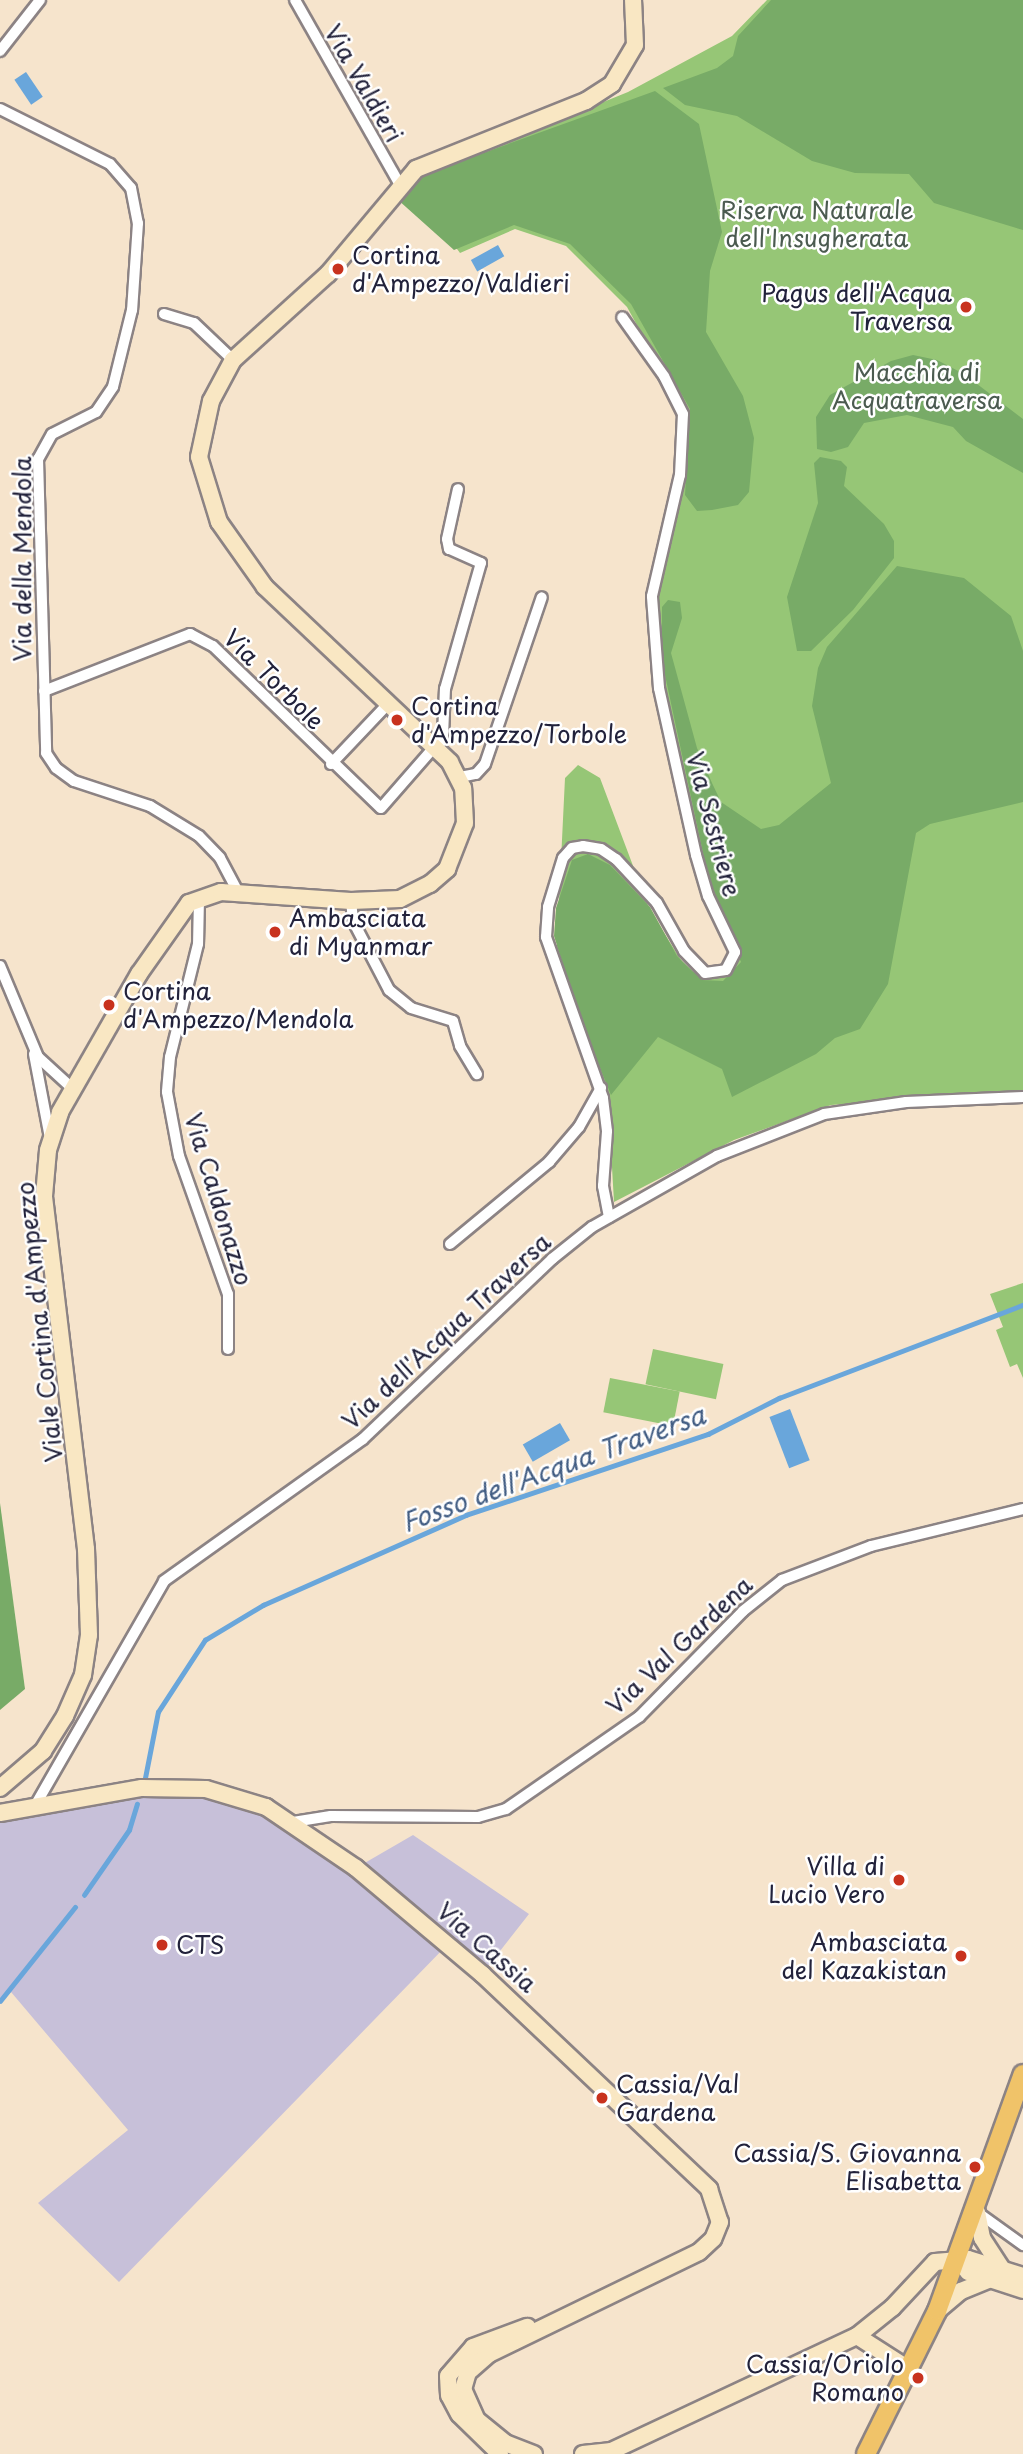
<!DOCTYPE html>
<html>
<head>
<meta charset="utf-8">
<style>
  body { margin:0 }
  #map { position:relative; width:1023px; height:2454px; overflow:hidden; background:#f6e4cc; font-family:"Playpen Sans",sans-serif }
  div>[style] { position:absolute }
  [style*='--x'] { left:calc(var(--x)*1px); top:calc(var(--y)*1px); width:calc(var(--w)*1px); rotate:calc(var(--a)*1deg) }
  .industrial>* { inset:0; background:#c7c0d9 }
  .green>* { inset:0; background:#96c676; transform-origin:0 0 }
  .forest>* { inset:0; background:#78ab67 }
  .water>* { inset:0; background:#69a6db; transform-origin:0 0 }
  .stream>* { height:4.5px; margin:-2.25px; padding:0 2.25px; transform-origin:2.25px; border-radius:2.25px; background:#69a6db }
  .roads { filter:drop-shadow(2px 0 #8c8384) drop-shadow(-2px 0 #8c8384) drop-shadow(0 2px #8c8384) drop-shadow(0 -2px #8c8384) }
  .street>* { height:10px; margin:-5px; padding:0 5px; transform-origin:5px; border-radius:5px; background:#fff }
  .secondary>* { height:16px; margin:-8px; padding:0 8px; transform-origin:8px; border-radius:8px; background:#f9e7c3 }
  .primary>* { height:18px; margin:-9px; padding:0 9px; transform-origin:9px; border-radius:9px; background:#f0c369 }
  .dots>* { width:19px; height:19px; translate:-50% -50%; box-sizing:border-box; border:4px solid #fff; border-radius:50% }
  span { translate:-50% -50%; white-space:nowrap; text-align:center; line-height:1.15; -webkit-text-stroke:5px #fff; paint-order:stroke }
  .street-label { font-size:24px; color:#22223b }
  .park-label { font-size:24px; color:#4b5b50 }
  .poi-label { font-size:24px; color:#22223b }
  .left { translate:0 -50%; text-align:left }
  .right { translate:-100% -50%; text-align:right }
  .water-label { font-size:26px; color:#425d83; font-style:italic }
</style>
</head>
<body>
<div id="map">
  <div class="industrial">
    <div style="clip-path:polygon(127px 1790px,233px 1795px,356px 1868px,413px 1835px,529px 1914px,482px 1974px,447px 1945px,119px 2282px,38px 2203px,128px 2130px,11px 1992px,0 2001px,0 1813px)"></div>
  </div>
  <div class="green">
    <div style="clip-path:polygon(767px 0,1023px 0,1023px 1092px,831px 1105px,734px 1140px,614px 1202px,608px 1098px,556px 963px,565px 778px,578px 765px,600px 778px,650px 911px,688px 971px,719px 977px,736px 954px,702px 884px,655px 657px,656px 602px,685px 474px,683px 409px,627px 307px,566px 246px,515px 229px,460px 253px,411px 186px,419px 177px,628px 92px,732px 36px)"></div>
    <div style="clip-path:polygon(1023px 1283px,1023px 1378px,1017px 1364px,1010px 1367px,996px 1330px,1003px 1327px,990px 1294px)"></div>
    <div style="left:653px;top:1349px;width:72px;height:36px;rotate:12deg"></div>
    <div style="left:610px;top:1378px;width:71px;height:35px;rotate:11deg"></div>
  </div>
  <div class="forest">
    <div style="clip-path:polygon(771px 0,1023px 0,1023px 230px,934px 203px,909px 174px,855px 173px,812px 161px,737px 116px,685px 105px,663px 88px,717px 68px,733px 56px,738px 36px)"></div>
    <div style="clip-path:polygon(655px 91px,699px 124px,722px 232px,710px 271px,706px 332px,743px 396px,754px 438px,749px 492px,738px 505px,712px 510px,697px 511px,685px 495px,690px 409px,631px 304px,570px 244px,514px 225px,454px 250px,397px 199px,417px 177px)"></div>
    <div style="clip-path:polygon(913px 355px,937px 360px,964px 374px,1023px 419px,1023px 473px,966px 441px,953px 427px,907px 415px,864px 423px,848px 447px,831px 452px,817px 449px,816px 417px,830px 395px,891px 361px)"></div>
    <div style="clip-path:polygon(820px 457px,841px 461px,847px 467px,844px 486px,884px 524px,894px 541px,894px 558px,853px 610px,811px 651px,797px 651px,787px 597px,818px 503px,814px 463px)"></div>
    <div style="clip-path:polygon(897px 566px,964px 578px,1011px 616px,1023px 651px,1023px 802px,930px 824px,916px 833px,888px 984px,860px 1029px,835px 1038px,816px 1054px,732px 1097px,722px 1069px,658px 1037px,611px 1095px,581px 1021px,554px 936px,556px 908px,572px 860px,588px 854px,610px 865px,650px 907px,677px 956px,702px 980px,723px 981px,741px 962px,712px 895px,662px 661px,662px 607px,668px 600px,680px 602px,682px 618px,671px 653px,697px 748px,712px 783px,721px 802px,761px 829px,779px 825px,831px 783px,812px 706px,818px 668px,827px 647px)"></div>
    <div style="clip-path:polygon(0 1503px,25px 1689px,0 1710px)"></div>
  </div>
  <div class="water">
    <div style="left:26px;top:72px;width:30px;height:14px;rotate:56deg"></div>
    <div style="left:498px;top:245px;width:13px;height:31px;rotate:61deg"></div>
    <div style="left:790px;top:1409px;width:55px;height:22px;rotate:69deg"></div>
    <div style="left:560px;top:1423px;width:20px;height:43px;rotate:60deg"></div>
  </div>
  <div class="stream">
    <div style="--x:145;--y:1778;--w:67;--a:-78.9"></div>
    <div style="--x:158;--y:1712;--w:86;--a:-56.9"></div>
    <div style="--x:205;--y:1640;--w:68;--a:-31.1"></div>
    <div style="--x:263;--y:1605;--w:222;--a:-23.9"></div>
    <div style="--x:466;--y:1515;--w:255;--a:-18.5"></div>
    <div style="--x:708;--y:1434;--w:80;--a:-26.9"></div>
    <div style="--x:779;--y:1398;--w:261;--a:-20.9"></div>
    <div style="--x:84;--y:1895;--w:79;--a:-55.3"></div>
    <div style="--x:129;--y:1830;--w:27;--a:-73"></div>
    <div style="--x:0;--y:2001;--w:120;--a:-51.4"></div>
  </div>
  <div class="roads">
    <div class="street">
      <div style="--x:295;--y:0;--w:213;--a:60.4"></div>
      <div style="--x:0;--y:51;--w:65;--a:-51.9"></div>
      <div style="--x:0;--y:109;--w:123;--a:26.6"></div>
      <div style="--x:110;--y:164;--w:32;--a:49"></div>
      <div style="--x:131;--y:188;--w:36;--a:79"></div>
      <div style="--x:138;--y:223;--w:87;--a:93.9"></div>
      <div style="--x:132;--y:310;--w:79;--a:103.9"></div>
      <div style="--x:113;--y:387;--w:30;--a:124"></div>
      <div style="--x:96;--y:412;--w:49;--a:153.4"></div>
      <div style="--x:52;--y:434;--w:29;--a:119"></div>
      <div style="--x:38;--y:459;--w:294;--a:88.4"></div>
      <div style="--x:46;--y:753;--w:18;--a:56"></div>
      <div style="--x:56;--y:768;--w:22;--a:36"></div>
      <div style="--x:74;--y:781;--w:80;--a:18.2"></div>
      <div style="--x:150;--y:806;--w:57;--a:31.5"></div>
      <div style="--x:199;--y:836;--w:30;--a:46"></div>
      <div style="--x:220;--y:858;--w:38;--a:62"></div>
      <div style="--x:164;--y:314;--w:31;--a:17"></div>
      <div style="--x:194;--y:323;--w:54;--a:43.5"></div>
      <div style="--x:44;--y:691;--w:157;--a:-21.3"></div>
      <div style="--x:190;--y:634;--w:26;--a:28"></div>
      <div style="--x:213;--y:646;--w:233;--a:44"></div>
      <div style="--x:381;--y:808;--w:82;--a:-48.9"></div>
      <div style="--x:438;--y:749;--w:14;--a:-69"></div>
      <div style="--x:443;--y:736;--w:47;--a:-87.6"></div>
      <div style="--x:445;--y:689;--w:131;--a:-74.1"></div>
      <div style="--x:481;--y:563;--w:35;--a:-156"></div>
      <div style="--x:449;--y:549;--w:10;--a:-101"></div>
      <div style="--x:447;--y:539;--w:51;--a:-77.6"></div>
      <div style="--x:331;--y:764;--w:83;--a:-46.5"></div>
      <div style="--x:460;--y:777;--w:16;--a:-11"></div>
      <div style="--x:476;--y:774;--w:13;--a:-48"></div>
      <div style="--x:485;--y:764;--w:176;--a:-71.2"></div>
      <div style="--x:199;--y:898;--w:46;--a:91.2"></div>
      <div style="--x:198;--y:944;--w:116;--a:103.9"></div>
      <div style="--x:170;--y:1057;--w:35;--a:95"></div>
      <div style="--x:167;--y:1092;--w:65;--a:79.4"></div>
      <div style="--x:179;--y:1156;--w:146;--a:70.5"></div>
      <div style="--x:228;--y:1294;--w:55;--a:90"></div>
      <div style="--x:351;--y:901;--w:20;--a:84"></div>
      <div style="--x:353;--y:921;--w:78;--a:62.4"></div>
      <div style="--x:389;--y:990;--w:28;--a:39"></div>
      <div style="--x:411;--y:1008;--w:44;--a:17.2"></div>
      <div style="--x:453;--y:1021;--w:26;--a:74"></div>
      <div style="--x:460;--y:1046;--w:33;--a:59"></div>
      <div style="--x:0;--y:966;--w:99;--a:67.3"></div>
      <div style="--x:38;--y:1057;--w:47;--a:42.4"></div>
      <div style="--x:34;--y:1054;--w:86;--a:79.2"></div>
      <div style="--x:609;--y:1217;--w:32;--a:-101"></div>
      <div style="--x:603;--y:1186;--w:55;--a:-85.8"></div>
      <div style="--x:607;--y:1131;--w:33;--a:-97"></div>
      <div style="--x:603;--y:1098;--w:171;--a:-109.5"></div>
      <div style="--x:546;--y:937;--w:30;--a:-86"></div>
      <div style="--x:548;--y:907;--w:51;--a:-73"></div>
      <div style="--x:563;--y:858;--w:13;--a:-48"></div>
      <div style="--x:572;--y:848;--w:11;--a:-10"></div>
      <div style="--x:583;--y:846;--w:18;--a:9"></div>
      <div style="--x:601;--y:849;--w:18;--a:34"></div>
      <div style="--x:616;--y:859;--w:60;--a:47"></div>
      <div style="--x:657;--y:903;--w:55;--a:60.6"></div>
      <div style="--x:684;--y:951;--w:30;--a:46"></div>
      <div style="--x:705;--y:973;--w:21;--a:-8"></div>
      <div style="--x:726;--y:970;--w:20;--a:-63"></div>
      <div style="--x:735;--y:952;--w:62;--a:-115.7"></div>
      <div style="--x:708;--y:896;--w:43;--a:-106.3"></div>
      <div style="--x:696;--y:855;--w:171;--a:-102.5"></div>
      <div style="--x:659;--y:688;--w:92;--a:-94.4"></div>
      <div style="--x:652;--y:596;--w:124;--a:-77"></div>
      <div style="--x:680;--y:475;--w:61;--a:-87.2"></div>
      <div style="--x:683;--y:414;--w:42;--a:-116.6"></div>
      <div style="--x:664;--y:376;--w:72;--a:-125.4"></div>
      <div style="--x:450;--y:1244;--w:129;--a:-39.6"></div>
      <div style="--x:549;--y:1162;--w:46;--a:-49.4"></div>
      <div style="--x:579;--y:1127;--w:45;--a:-60.6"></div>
      <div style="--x:36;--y:1804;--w:257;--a:-60.1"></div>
      <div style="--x:164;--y:1581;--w:244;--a:-35.5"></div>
      <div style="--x:363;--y:1439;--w:261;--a:-43.6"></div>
      <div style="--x:552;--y:1259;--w:51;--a:-38.7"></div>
      <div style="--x:592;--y:1227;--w:144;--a:-29.6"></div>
      <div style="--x:717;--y:1156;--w:115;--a:-21.4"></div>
      <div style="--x:824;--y:1114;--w:83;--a:-8.3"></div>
      <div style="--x:906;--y:1102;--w:117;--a:-2.4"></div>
      <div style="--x:293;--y:1822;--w:38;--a:-9"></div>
      <div style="--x:331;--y:1816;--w:147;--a:0.4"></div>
      <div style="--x:478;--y:1817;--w:29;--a:-16"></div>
      <div style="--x:506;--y:1809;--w:162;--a:-34.7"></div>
      <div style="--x:639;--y:1717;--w:148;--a:-45.5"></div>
      <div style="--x:743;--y:1611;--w:50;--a:-38.5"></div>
      <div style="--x:782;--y:1580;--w:95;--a:-20.9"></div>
      <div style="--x:871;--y:1546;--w:156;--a:-13.7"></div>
      <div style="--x:977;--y:2212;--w:57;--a:35.7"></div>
    </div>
    <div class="secondary">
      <div style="--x:0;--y:1788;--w:57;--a:-40.7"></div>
      <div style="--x:43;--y:1751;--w:41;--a:-57.8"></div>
      <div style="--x:65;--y:1716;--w:45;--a:-66.3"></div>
      <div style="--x:83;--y:1675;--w:40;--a:-81.5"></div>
      <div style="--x:89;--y:1635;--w:86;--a:-92"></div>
      <div style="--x:86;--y:1549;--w:355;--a:-96.8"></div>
      <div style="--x:44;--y:1196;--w:46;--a:-85"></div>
      <div style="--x:48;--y:1150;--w:40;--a:-72"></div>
      <div style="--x:60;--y:1112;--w:159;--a:-60.2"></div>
      <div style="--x:139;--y:974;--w:87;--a:-54.8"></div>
      <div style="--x:189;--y:903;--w:34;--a:-19"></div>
      <div style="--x:221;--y:892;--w:130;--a:4"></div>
      <div style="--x:351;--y:901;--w:49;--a:-2.3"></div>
      <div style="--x:400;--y:899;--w:34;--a:-27"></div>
      <div style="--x:430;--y:884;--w:23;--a:-41"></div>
      <div style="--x:447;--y:869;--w:49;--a:-68.6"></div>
      <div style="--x:465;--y:823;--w:35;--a:-93"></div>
      <div style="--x:463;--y:788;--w:29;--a:-117"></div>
      <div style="--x:450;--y:762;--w:255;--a:-136.6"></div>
      <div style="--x:265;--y:587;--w:80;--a:-125.3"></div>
      <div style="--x:219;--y:522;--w:68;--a:-107.1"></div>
      <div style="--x:199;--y:457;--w:57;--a:-77.9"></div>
      <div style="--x:211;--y:401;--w:47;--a:-61.8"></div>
      <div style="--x:233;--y:360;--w:128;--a:-42.2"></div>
      <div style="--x:328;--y:274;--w:137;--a:-50"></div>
      <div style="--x:416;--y:169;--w:183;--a:-21.8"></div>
      <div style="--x:586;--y:101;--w:31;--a:-33"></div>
      <div style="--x:612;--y:84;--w:45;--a:-59.5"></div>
      <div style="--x:635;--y:45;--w:45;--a:-92.5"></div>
      <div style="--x:0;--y:1813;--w:144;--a:-10"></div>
      <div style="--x:142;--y:1788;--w:64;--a:0.9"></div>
      <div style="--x:206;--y:1789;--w:63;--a:16.7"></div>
      <div style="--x:266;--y:1807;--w:109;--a:34.1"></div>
      <div style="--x:356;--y:1868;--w:165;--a:40.1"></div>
      <div style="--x:482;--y:1974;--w:313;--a:43.4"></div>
      <div style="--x:709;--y:2189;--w:35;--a:72"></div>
      <div style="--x:720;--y:2222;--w:18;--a:112"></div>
      <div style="--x:713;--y:2239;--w:19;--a:137"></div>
      <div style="--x:699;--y:2252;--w:233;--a:154.1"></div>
      <div style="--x:489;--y:2354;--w:28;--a:139"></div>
      <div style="--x:468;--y:2372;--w:18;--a:106"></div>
      <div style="--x:463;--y:2389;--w:34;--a:66"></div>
      <div style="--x:477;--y:2420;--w:36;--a:39"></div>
      <div style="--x:505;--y:2443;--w:31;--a:21"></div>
      <div style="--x:977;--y:2212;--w:26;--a:79"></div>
      <div style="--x:982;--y:2238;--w:37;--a:57"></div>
      <div style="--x:958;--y:2259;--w:16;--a:52"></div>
      <div style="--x:968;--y:2272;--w:58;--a:18.1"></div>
      <div style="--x:937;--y:2311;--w:31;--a:-40"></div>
      <div style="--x:961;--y:2291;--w:29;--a:-22"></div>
      <div style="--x:857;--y:2336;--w:63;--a:32.7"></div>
      <div style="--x:500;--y:2454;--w:57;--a:-135.7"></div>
      <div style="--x:459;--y:2414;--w:21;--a:-118"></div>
      <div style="--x:449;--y:2395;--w:19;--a:-93"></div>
      <div style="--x:448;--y:2376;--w:38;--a:-49"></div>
      <div style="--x:473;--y:2347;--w:58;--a:-20.3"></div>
      <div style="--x:583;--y:2454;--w:31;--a:-6"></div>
      <div style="--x:605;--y:2454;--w:278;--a:-25.1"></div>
      <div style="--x:857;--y:2336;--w:45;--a:-38.7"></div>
      <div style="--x:892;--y:2308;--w:63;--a:-46.9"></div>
      <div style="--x:935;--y:2262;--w:33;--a:-5"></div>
      <div style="--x:968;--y:2259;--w:58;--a:17.2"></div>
    </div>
    <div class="primary">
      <div style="--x:866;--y:2454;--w:160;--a:-63.6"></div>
      <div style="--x:937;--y:2311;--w:252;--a:-70.1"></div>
    </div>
  </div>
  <div class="dots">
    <div style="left:338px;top:269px;background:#c8321e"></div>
    <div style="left:966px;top:307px;background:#c8321e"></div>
    <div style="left:397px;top:720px;background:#c8321e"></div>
    <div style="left:275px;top:932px;background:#c8321e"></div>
    <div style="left:109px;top:1005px;background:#c8321e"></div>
    <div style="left:899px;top:1880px;background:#c8321e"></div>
    <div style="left:162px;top:1945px;background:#c8321e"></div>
    <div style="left:961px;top:1956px;background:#c8321e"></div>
    <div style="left:602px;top:2098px;background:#c8321e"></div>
    <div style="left:975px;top:2167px;background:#c8321e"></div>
    <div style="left:918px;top:2378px;background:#c8321e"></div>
  </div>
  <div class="street-label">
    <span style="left:364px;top:83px;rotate:60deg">Via Valdieri</span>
    <span style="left:22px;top:559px;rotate:-90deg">Via della Mendola</span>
    <span style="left:274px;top:679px;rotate:45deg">Via Torbole</span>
    <span style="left:714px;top:824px;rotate:75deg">Via Sestriere</span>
    <span style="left:219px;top:1199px;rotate:73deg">Via Caldonazzo</span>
    <span style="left:39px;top:1322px;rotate:-96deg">Viale Cortina d'Ampezzo</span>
    <span style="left:446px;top:1331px;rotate:-43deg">Via dell'Acqua Traversa</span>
    <span style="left:679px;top:1645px;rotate:-43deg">Via Val Gardena</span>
    <span style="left:487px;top:1947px;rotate:41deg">Via Cassia</span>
  </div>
  <div class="park-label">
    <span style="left:817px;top:224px">Riserva Naturale<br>dell'Insugherata</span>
    <span style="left:917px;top:386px">Macchia di<br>Acquatraversa</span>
  </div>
  <div class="poi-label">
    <span class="left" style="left:352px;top:269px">Cortina<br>d'Ampezzo/Valdieri</span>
    <span class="right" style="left:952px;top:307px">Pagus dell'Acqua<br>Traversa</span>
    <span class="left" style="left:411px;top:720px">Cortina<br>d'Ampezzo/Torbole</span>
    <span class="left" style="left:289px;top:932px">Ambasciata<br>di Myanmar</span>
    <span class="left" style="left:123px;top:1005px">Cortina<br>d'Ampezzo/Mendola</span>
    <span class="right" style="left:885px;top:1880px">Villa di<br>Lucio Vero</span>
    <span class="right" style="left:947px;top:1956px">Ambasciata<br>del Kazakistan</span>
    <span class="left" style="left:176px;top:1945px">CTS</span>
    <span class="left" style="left:616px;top:2098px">Cassia/Val<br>Gardena</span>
    <span class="right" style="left:961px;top:2167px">Cassia/S. Giovanna<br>Elisabetta</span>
    <span class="right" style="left:904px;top:2378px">Cassia/Oriolo<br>Romano</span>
  </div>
  <div class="water-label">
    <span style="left:553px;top:1468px;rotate:-20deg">Fosso dell'Acqua Traversa</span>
  </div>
</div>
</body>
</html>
